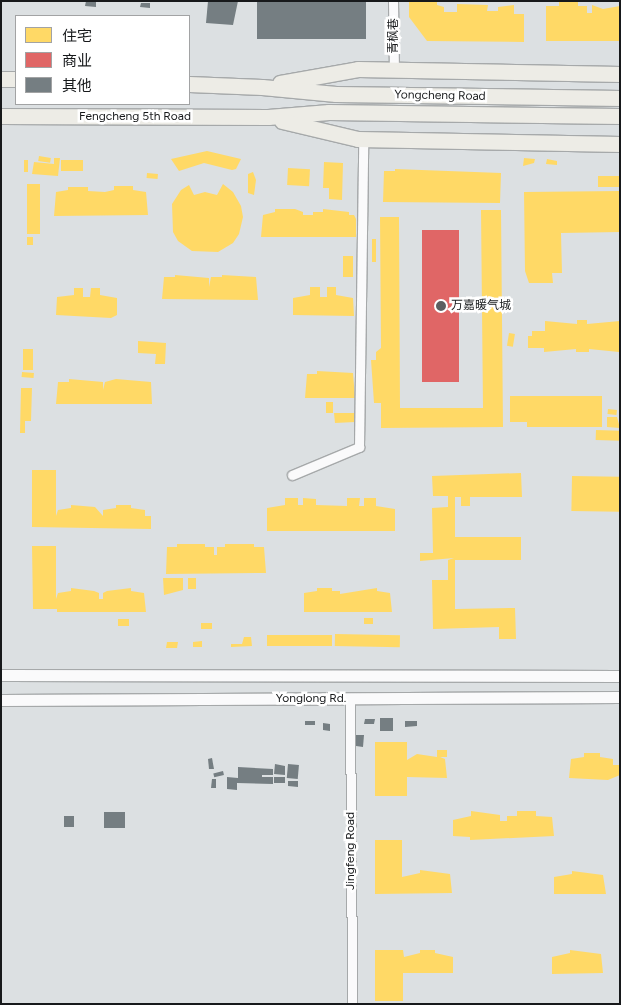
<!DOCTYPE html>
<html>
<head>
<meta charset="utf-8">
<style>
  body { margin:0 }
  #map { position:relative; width:621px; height:1005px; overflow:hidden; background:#dce0e2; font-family:Figtree,"Noto Sans SC",sans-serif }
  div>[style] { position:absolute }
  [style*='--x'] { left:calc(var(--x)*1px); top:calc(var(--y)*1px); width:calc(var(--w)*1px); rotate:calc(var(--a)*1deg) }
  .homes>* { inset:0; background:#ffd966; transform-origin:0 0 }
  .shops>* { inset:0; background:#e06666; transform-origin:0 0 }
  .building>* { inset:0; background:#757e82; transform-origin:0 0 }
  .roads { filter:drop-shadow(1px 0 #a6a9aa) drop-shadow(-1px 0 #a6a9aa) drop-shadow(0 1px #a6a9aa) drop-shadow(0 -1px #a6a9aa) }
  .minor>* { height:9px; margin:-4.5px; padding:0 4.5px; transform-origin:4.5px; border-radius:4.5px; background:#fafafb }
  .tertiary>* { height:11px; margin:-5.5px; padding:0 5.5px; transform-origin:5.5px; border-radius:5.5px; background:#fafafb }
  .primary>* { height:15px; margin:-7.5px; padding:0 7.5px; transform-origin:7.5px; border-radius:7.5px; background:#edece6 }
  .dots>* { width:14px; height:14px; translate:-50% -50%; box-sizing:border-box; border:2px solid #fff; border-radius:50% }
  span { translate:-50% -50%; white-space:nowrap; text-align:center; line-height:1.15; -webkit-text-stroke:5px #fff; paint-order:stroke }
  .street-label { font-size:12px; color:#17191b }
  .poi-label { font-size:12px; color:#17191b }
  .left { translate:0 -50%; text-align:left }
  .frame { position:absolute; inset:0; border:2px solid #17191b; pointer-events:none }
  .legend { position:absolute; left:15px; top:15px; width:175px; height:90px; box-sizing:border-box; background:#fff; border:1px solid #a2a3a4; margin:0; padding:6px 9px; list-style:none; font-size:15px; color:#17191b }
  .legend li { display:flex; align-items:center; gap:10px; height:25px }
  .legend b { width:25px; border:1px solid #a2a3a4 }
</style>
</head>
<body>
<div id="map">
  <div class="homes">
    <div style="clip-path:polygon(409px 1px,437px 1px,437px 5px,444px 7px,444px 12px,457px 12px,457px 4px,488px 5px,487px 11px,498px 11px,498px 7px,514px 5px,514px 14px,524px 14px,524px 42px,427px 41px,409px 17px)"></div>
    <div style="clip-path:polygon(559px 1px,578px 1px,578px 6px,587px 6px,587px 13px,592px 13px,592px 5px,603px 9px,620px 6px,620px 41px,546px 41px,546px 6px,559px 6px)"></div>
    <div style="clip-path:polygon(207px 151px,241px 159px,236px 169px,232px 170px,204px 163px,179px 171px,171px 159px)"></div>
    <div style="left:39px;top:156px;width:12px;height:5px;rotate:9deg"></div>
    <div style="clip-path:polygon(54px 158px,60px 158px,58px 176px,32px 174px,34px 162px,54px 164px)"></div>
    <div style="clip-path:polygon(524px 158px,535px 159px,534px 163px,523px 166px)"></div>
    <div style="clip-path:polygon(547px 159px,557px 161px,557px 165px,546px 164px)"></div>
    <div style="left:24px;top:160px;width:4px;height:12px"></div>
    <div style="left:61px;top:160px;width:22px;height:11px"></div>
    <div style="clip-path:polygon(324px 162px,343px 163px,342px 200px,329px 199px,329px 188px,323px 188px)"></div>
    <div style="left:288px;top:168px;width:22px;height:17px;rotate:3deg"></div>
    <div style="clip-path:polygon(395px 169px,501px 173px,500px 203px,383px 202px,384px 171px,395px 171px)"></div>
    <div style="clip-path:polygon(253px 172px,256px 180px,254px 195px,248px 193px,248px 174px)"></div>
    <div style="left:147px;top:173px;width:11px;height:5px;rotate:5deg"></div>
    <div style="left:598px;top:176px;width:21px;height:11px"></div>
    <div style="left:27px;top:184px;width:13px;height:50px"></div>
    <div style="clip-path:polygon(223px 184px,233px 192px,241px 206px,243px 217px,239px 234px,233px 243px,218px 252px,192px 251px,178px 241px,173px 232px,172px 204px,181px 190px,189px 185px,194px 195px,205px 192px,217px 195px)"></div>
    <div style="clip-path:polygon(114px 186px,133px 186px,133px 190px,146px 192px,148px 215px,54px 216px,56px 192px,68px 190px,68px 187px,88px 187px,88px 191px,105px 192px,114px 190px)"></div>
    <div style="clip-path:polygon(620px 191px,620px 232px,561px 233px,562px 273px,552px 273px,553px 283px,529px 283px,525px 271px,524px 192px)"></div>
    <div style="clip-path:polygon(275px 209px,295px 209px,303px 212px,303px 215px,313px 215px,313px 212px,323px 212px,323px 209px,349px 212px,349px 215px,354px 215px,356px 219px,356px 237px,261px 237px,263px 215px,275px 212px)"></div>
    <div style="clip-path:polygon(481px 210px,501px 210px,503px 427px,381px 428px,381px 403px,374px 403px,371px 360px,376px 360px,376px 352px,381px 348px,380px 217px,399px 217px,400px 408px,483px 408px)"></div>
    <div style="left:27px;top:237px;width:6px;height:8px"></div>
    <div style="left:372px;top:239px;width:4px;height:23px"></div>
    <div style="left:343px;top:256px;width:10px;height:21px"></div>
    <div style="clip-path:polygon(175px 275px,209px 278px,209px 287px,211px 277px,222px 277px,222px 275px,256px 277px,258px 300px,162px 299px,164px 277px,175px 277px)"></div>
    <div style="clip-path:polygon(310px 287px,320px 287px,320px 297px,327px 297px,327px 287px,336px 287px,336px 295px,353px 298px,354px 316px,293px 315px,293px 298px,310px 295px)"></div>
    <div style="clip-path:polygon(74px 288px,83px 288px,83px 297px,90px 297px,91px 288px,100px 288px,100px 295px,117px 298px,117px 315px,111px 318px,56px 315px,57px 297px,74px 295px)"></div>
    <div style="clip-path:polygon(577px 320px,587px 320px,587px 324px,620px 321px,619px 352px,589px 349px,589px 352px,576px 352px,576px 349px,544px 352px,544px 348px,528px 348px,528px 336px,532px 336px,532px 331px,545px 331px,545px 321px,577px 324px)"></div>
    <div style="left:509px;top:333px;width:6px;height:13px;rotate:9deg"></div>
    <div style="clip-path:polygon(138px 341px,166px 343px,165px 364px,155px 364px,156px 354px,138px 353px)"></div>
    <div style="left:23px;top:349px;width:10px;height:21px"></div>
    <div style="clip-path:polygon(317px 371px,353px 373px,355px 398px,305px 398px,307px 374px,317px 374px)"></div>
    <div style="left:22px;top:372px;width:12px;height:5px;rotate:5deg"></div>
    <div style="clip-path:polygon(69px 379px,103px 382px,103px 390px,105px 382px,116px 379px,151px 382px,152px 404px,56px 404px,58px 382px,69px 382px)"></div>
    <div style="clip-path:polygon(21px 388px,32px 388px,31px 421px,25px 421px,25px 433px,20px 433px)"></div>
    <div style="clip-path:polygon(510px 396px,602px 396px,602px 427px,527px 427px,527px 422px,510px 422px)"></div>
    <div style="left:326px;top:402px;width:7px;height:11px"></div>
    <div style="left:608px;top:409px;width:9px;height:5px;rotate:6deg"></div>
    <div style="clip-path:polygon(334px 413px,355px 413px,355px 422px,335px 423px)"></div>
    <div style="clip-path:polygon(607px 417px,617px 417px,620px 428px,607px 427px)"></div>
    <div style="left:596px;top:430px;width:24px;height:10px;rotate:2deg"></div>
    <div style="clip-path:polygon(32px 470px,56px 470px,56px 516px,58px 510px,71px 508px,71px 505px,95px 507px,103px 516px,103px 510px,116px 508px,116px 505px,131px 505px,131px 508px,145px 510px,145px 516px,151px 516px,151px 529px,32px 527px)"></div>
    <div style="clip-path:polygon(521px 473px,522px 497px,470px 497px,470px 506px,461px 506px,461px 497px,455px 497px,455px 537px,521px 537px,521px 560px,455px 560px,455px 609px,515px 608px,516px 639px,499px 639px,499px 627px,433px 629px,432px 580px,448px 580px,448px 560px,454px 558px,420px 561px,420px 553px,433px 553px,432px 508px,448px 507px,448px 496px,433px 496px,432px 476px)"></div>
    <div style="left:572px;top:476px;width:48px;height:35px;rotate:1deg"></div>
    <div style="clip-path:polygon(285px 498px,298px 498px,298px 505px,303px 505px,303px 498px,316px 499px,316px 505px,347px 506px,347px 498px,360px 498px,359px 506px,364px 506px,364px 498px,376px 498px,376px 506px,395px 509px,395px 531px,267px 531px,267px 508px,285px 505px)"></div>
    <div style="clip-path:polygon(177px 544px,205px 544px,205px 547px,214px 547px,214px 555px,217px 555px,217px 547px,225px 547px,225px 544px,254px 544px,254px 547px,264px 547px,266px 573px,166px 574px,167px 547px,177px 547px)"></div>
    <div style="clip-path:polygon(32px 546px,56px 546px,56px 599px,58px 593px,71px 591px,71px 588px,94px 591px,99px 593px,99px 599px,103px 599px,103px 593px,107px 591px,131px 588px,131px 591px,144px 593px,146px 612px,57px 612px,57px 609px,33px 609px)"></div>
    <div style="clip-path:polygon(163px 578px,183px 578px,183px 590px,164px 595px)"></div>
    <div style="left:188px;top:578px;width:8px;height:11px"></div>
    <div style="clip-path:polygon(317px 588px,332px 588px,332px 591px,340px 591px,340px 594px,377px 588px,377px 591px,390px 593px,392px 612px,304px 612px,304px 593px,317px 591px)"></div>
    <div style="left:364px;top:618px;width:9px;height:6px"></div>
    <div style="left:118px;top:619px;width:11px;height:7px"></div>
    <div style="left:201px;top:623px;width:11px;height:6px"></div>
    <div style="left:335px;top:634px;width:65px;height:12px;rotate:1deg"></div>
    <div style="left:267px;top:635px;width:65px;height:11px"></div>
    <div style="clip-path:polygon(244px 637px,251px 637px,252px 646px,231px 647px,231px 644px,242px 644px)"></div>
    <div style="clip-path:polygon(202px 641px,202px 647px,193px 647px,193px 642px)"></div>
    <div style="clip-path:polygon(167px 642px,178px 642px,177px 648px,166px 648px)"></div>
    <div style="clip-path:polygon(375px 742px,407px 742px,407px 760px,417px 754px,437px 757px,437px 750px,447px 750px,447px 757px,440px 757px,445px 759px,447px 778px,407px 777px,407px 796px,375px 796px)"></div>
    <div style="clip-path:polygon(584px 753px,600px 753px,600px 757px,613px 759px,613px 765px,620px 765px,620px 775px,608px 780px,569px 778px,571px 759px,584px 757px)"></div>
    <div style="clip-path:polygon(471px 811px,500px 815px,500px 821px,507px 821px,507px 816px,517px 816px,517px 811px,536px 811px,536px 816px,552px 817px,554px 836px,470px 840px,470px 837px,453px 836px,453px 820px,471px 816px)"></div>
    <div style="clip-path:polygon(375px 840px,402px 840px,402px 877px,420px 873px,420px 870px,450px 874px,452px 893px,375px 894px)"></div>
    <div style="clip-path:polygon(572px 871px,603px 875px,606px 894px,554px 894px,554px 877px,572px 874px)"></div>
    <div style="clip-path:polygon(375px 950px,403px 950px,404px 957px,420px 953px,420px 950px,435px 950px,435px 953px,453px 957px,453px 973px,403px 973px,403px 1001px,375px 1001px)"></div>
    <div style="clip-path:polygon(570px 950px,601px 954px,603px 973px,552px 974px,552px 957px,570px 953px)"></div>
  </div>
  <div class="shops">
    <div style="left:422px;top:230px;width:37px;height:152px"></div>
  </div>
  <div class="building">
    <div style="clip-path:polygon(86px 1px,96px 1px,96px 7px,85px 6px)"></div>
    <div style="clip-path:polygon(208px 1px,238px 1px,233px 25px,206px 23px)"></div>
    <div style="left:257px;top:1px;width:109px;height:38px"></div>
    <div style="clip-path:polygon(141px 3px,150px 3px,150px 8px,140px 7px)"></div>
    <div style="left:380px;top:718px;width:13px;height:13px"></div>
    <div style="clip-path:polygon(365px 719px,375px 719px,374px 724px,364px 724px)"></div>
    <div style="left:305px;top:721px;width:10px;height:4px"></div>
    <div style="clip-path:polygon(405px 721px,417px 721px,417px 726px,405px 727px)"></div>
    <div style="clip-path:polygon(323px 723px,330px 724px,330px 731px,323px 730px)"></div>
    <div style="clip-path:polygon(356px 735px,364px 735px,363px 747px,356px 746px)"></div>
    <div style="clip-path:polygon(212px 758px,214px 769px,209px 769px,208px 759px)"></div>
    <div style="clip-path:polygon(275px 764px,285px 766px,285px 775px,274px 774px)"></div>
    <div style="left:288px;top:764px;width:11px;height:14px;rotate:5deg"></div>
    <div style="clip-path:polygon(238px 767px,273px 769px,273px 775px,262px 775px,262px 777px,273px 777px,273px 784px,237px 783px,237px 790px,227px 789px,227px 777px,238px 778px)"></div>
    <div style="left:223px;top:771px;width:4px;height:10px;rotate:76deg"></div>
    <div style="left:274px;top:777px;width:11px;height:6px"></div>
    <div style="clip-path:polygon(212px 779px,216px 779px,216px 788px,211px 788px)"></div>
    <div style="clip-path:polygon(288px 781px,298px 781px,298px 787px,288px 786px)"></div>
    <div style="left:104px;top:812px;width:21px;height:16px"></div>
    <div style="left:74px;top:816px;width:11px;height:10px;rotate:90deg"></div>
  </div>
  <div class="roads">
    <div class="minor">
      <div style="--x:393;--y:1;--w:69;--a:89.2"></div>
      <div style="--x:292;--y:475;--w:73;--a:-22.7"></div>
      <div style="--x:359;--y:447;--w:305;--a:-89.2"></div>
      <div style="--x:350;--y:699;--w:305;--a:89.6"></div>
    </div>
    <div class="tertiary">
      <div style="--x:1;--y:675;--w:619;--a:0.09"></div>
      <div style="--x:1;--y:700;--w:619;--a:-0.28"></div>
    </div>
    <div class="primary">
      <div style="--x:1;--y:79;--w:15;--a:0"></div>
      <div style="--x:280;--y:83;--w:79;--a:-10.2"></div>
      <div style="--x:358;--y:69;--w:262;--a:1.1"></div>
      <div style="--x:189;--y:84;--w:73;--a:2.4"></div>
      <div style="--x:262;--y:87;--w:74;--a:5.4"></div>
      <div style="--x:336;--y:94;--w:284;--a:0.8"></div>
      <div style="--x:1;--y:116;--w:267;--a:0.2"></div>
      <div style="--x:268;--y:117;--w:61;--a:-4.7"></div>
      <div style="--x:329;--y:112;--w:291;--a:0.8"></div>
      <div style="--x:282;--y:121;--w:78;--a:13.3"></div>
      <div style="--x:358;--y:139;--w:262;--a:1.1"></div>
    </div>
  </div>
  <div class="dots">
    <div style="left:441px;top:306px;background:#5c5f61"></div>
  </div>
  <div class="street-label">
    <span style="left:394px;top:36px;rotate:-90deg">青枫巷</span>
    <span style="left:440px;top:96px;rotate:1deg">Yongcheng Road</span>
    <span style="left:135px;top:117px">Fengcheng 5th Road</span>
    <span style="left:311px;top:699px">Yonglong Rd.</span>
    <span style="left:351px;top:851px;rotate:-90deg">Jingfeng Road</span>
  </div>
  <div class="poi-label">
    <span class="left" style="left:451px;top:306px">万嘉暖气城</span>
  </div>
  <div class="frame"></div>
  <ul class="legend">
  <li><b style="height:14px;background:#ffd966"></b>住宅</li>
  <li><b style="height:14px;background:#e06666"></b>商业</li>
  <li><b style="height:14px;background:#757e82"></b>其他</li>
  </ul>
</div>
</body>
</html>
